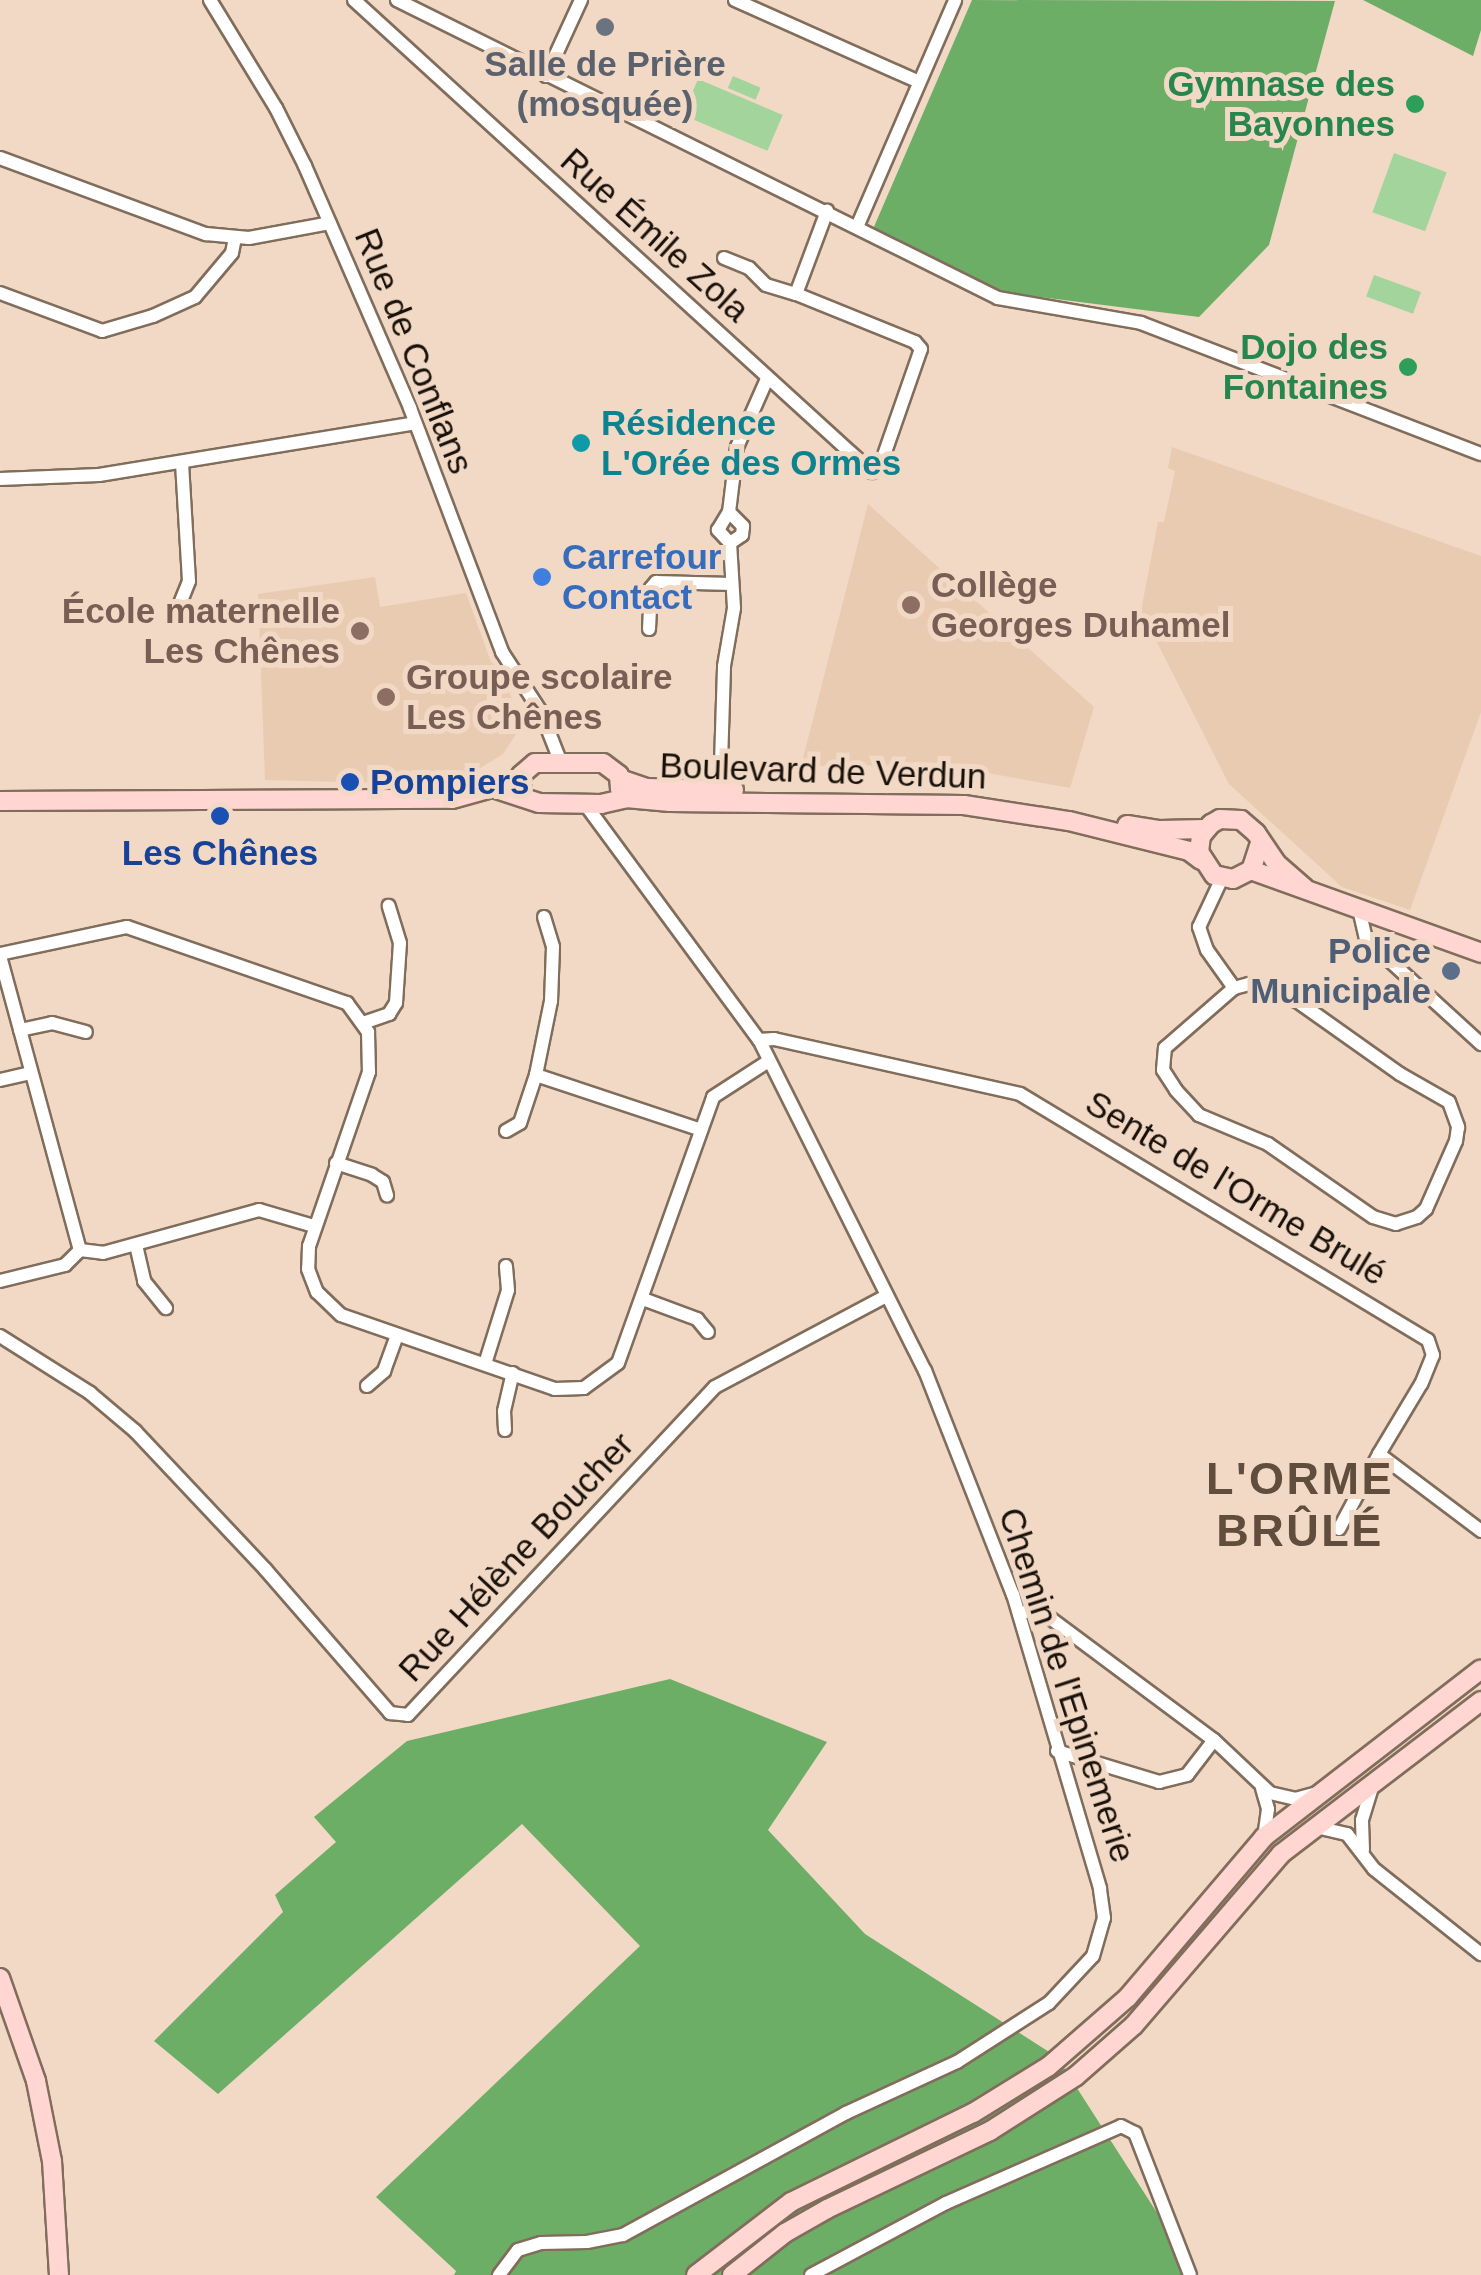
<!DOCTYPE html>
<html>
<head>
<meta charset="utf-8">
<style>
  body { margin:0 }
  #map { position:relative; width:1481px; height:2275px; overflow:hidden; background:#f1d9c5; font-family:Arial,sans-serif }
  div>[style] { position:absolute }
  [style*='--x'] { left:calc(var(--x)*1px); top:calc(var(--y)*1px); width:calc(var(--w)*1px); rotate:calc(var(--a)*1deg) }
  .built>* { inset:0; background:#e9cbb2 }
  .green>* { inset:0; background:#a2d49c; transform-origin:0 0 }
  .forest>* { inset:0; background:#6dae66 }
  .roads { filter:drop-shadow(2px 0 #816d5b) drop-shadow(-2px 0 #816d5b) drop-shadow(0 2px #816d5b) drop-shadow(0 -2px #816d5b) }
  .street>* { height:12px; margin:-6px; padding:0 6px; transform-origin:6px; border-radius:6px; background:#fff }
  .secondary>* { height:18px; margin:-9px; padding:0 9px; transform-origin:9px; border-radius:9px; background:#ffd6d2 }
  .dots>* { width:28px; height:28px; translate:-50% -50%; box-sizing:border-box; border:5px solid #f1d9c5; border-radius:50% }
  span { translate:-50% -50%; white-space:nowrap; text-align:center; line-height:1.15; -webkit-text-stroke:10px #f1d9c5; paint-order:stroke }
  .worship-label { font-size:35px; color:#5b616d; font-weight:700 }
  .leisure-label { font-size:35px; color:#27864d; font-weight:700 }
  .right { translate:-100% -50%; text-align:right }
  .street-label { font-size:35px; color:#181009 }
  .culture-label { font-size:35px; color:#0d838f; font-weight:700 }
  .left { translate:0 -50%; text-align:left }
  .shop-label { font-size:35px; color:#366cbe; font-weight:700 }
  .education-label { font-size:35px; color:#785e54; font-weight:700 }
  .transit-label { font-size:35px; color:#164399; font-weight:700 }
  .service-label { font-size:35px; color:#4e5e75; font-weight:700 }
  .district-label { font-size:45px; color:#604d3c; font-weight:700; letter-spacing:2.5px }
</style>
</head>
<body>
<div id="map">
  <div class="built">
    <div style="clip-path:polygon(1172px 447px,1481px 556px,1481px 712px,1410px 910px,1342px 887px,1229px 784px,1141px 611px,1158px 522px,1164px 522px,1175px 471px,1168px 468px)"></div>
    <div style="clip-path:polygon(868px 504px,1094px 707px,1070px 788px,944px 765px,801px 766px)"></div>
    <div style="clip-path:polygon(375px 577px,380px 607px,466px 593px,491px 662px,499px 669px,523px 724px,503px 754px,453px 785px,265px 780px,258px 594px)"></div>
  </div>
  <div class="green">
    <div style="left:733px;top:76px;width:30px;height:13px;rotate:23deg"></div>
    <div style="left:698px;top:79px;width:92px;height:39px;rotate:23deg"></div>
    <div style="left:1394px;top:153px;width:56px;height:63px;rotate:20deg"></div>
    <div style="left:1374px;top:275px;width:50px;height:23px;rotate:20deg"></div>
  </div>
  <div class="forest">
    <div style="clip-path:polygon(972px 0,1335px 1px,1269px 245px,1199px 317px,1001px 292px,873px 229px)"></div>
    <div style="clip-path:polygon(1363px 0,1481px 0,1481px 30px,1473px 56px)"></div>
    <div style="clip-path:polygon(670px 1679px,827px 1742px,768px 1830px,865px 1934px,1057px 2057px,1197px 2275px,454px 2275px,456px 2271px,376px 2197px,640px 1946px,522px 1824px,218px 2094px,154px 2041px,283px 1912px,275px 1895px,336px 1842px,314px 1817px,407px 1741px)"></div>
  </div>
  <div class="roads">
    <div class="street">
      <div style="--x:210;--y:0;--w:127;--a:58.6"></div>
      <div style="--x:276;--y:108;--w:65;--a:63.4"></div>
      <div style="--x:305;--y:166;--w:264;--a:66.5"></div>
      <div style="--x:410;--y:408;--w:261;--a:69.3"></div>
      <div style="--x:502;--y:652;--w:72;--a:57"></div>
      <div style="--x:541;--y:712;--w:55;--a:68.6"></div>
      <div style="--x:354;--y:0;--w:701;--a:42.34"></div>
      <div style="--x:872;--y:472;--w:18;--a:-52"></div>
      <div style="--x:883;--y:458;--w:115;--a:-70.8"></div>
      <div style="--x:921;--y:349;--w:9;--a:-131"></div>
      <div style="--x:915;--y:342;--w:128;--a:-158"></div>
      <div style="--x:796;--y:294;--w:89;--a:-69.5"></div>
      <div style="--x:397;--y:0;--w:671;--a:26.37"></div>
      <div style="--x:998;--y:298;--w:145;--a:9.9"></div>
      <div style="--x:1141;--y:323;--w:364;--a:21.1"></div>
      <div style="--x:735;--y:0;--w:201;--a:24"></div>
      <div style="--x:546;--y:76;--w:84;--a:-65.3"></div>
      <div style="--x:0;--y:158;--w:220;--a:20.3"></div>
      <div style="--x:206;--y:234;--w:43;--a:5.3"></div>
      <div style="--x:249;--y:238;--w:82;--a:-10.5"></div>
      <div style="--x:857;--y:227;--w:247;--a:-66.6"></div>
      <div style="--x:724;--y:258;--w:27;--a:22"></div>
      <div style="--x:749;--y:268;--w:24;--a:45"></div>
      <div style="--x:766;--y:285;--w:31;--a:17"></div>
      <div style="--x:0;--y:293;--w:109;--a:20.4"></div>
      <div style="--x:102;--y:331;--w:53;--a:-16.4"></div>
      <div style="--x:153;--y:316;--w:46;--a:-24.3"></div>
      <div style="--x:195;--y:297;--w:57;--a:-49.9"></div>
      <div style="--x:232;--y:253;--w:15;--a:-79"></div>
      <div style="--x:0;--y:479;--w:99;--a:-2.3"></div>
      <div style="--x:99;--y:475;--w:320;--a:-9.3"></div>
      <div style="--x:729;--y:512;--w:65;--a:-83"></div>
      <div style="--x:737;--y:447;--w:74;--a:-66.2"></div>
      <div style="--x:177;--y:611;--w:32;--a:-68"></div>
      <div style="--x:189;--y:581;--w:119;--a:-93.4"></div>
      <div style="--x:649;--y:629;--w:41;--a:-87.2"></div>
      <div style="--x:651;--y:588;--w:8;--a:-50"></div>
      <div style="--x:656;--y:582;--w:76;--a:1.5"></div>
      <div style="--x:720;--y:795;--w:129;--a:-88.2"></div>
      <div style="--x:724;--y:666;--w:59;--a:-80.2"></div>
      <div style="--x:734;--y:608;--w:65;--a:-93.5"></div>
      <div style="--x:730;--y:543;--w:18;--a:-133"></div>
      <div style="--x:718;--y:530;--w:21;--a:-59"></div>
      <div style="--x:729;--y:512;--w:20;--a:45"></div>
      <div style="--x:743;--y:526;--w:9;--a:96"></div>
      <div style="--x:742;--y:535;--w:14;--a:146"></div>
      <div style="--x:1222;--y:878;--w:54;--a:115.1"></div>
      <div style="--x:1199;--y:927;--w:24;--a:71"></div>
      <div style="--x:1207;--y:950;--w:47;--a:54.6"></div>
      <div style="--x:1234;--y:988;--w:16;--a:-15"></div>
      <div style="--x:1249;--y:984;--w:51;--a:19.5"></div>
      <div style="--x:1297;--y:1001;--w:126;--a:35.3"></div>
      <div style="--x:1400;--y:1074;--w:56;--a:29.7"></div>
      <div style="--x:1449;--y:1102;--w:27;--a:70"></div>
      <div style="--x:1458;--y:1127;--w:14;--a:98"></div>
      <div style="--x:1456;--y:1141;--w:74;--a:113.8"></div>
      <div style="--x:1426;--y:1209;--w:12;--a:138"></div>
      <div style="--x:1417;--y:1217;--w:22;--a:162"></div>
      <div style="--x:1396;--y:1224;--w:24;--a:-163"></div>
      <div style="--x:1373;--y:1217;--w:128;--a:-145.2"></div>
      <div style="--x:1268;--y:1144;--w:75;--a:-157.2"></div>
      <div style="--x:1199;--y:1115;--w:34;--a:-133"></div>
      <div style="--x:1176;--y:1090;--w:24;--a:-123"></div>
      <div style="--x:1163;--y:1070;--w:22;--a:-85"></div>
      <div style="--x:1165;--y:1048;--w:91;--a:-41"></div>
      <div style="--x:1359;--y:909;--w:31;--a:77"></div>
      <div style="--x:1366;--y:939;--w:156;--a:42.4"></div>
      <div style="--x:544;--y:917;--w:31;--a:73"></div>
      <div style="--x:553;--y:947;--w:54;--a:92.1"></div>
      <div style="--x:551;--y:1001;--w:76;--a:101.5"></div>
      <div style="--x:536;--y:1075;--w:174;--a:18.4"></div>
      <div style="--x:0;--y:954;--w:130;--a:-12"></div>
      <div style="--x:127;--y:927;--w:233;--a:19.1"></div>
      <div style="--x:347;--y:1003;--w:36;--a:54"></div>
      <div style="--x:368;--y:1032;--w:40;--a:88.6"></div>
      <div style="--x:369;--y:1072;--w:184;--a:109"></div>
      <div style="--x:309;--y:1246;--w:23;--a:92"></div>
      <div style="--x:308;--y:1269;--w:25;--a:69"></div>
      <div style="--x:317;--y:1292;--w:33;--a:44"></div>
      <div style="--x:341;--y:1315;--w:226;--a:19.1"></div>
      <div style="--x:555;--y:1389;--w:29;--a:-2"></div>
      <div style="--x:584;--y:1388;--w:42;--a:-36.3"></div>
      <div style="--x:618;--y:1363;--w:282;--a:-70.3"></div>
      <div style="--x:713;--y:1097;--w:64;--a:-32.9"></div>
      <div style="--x:0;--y:956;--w:305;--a:74.8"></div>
      <div style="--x:80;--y:1250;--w:23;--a:7"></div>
      <div style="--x:103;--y:1253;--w:162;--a:-15.4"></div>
      <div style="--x:259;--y:1210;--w:57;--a:16.2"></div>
      <div style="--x:363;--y:1023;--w:28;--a:-19"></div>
      <div style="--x:389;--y:1014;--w:13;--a:-58"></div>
      <div style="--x:396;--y:1003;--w:60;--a:-86.2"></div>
      <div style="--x:400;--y:943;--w:39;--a:-107"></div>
      <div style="--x:20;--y:1030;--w:33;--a:-12"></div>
      <div style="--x:52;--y:1023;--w:35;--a:15"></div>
      <div style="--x:759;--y:1040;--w:15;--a:-4"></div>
      <div style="--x:774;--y:1039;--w:252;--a:12.6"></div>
      <div style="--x:1020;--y:1094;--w:476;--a:31.1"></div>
      <div style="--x:1428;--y:1340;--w:16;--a:72"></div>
      <div style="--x:1433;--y:1355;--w:31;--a:112"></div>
      <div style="--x:1421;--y:1384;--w:82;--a:121"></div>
      <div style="--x:1379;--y:1454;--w:128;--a:37"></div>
      <div style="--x:0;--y:1080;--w:32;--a:-13"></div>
      <div style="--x:506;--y:1131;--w:16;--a:-30"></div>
      <div style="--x:520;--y:1123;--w:51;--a:-71.6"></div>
      <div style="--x:336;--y:1163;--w:38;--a:18"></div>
      <div style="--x:372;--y:1175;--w:13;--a:32"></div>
      <div style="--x:383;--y:1182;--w:14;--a:73"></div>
      <div style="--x:136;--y:1245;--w:37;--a:77"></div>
      <div style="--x:144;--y:1281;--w:35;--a:51"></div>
      <div style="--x:0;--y:1281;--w:67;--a:-13.8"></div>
      <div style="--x:65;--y:1265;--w:21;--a:-45"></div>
      <div style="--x:643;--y:1299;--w:58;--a:20.3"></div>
      <div style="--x:697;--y:1319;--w:17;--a:50"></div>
      <div style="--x:0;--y:1336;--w:107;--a:32.3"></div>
      <div style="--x:90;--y:1393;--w:59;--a:40.2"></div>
      <div style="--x:135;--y:1431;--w:190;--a:46.7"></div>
      <div style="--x:265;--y:1569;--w:191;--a:49"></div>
      <div style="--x:390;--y:1713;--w:18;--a:6"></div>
      <div style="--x:408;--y:1715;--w:449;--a:-46.9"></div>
      <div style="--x:715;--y:1387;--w:194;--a:-28"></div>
      <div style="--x:485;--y:1364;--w:77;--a:-72.7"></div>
      <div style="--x:508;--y:1290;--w:24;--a:-95"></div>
      <div style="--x:367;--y:1386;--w:23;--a:-41"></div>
      <div style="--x:384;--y:1371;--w:38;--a:-70"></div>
      <div style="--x:505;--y:1430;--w:19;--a:-93"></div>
      <div style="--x:504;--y:1411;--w:39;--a:-77"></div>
      <div style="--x:1339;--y:1529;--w:85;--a:-61.9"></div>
      <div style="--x:1019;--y:1614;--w:13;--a:-18"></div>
      <div style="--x:1031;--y:1610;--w:16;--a:18"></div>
      <div style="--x:1046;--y:1615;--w:209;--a:36.7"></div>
      <div style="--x:1214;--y:1740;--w:77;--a:43.4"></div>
      <div style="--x:1270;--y:1793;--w:26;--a:13"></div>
      <div style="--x:1295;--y:1799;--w:20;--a:-15"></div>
      <div style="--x:1057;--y:1751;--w:107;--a:16.9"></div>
      <div style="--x:1159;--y:1782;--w:29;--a:-14"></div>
      <div style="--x:1187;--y:1775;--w:44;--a:-52.4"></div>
      <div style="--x:1262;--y:1788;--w:22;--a:74"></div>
      <div style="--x:1268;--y:1809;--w:28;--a:98"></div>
      <div style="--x:1316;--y:1827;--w:32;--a:13"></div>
      <div style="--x:1347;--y:1834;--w:44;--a:52.4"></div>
      <div style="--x:1374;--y:1869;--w:137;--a:38.5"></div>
      <div style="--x:1363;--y:1850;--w:30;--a:-92"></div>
      <div style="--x:1362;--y:1820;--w:34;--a:-73"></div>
      <div style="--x:499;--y:2275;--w:31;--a:-53"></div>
      <div style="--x:518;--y:2250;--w:24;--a:-17"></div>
      <div style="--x:541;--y:2243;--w:46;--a:-1.2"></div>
      <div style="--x:587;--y:2242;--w:37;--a:-11"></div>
      <div style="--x:623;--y:2235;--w:254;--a:-28.7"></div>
      <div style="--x:846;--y:2113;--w:122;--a:-24.7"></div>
      <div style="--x:957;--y:2062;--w:109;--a:-32.7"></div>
      <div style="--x:1049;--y:2003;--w:64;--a:-46.9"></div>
      <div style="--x:1093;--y:1956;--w:40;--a:-74"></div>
      <div style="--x:1104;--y:1918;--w:30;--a:-98"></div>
      <div style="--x:1100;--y:1888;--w:306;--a:-106.5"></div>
      <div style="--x:1013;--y:1595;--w:241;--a:-111.4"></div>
      <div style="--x:925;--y:1371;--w:370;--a:-116.6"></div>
      <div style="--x:759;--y:1040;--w:293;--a:-126.4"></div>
      <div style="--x:811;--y:2275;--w:153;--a:-28.1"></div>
      <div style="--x:946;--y:2203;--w:191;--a:-23.7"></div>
      <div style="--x:1121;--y:2126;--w:16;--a:27"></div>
      <div style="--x:1135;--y:2133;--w:152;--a:68.8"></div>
    </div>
    <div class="secondary">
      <div style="--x:620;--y:779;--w:28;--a:19"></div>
      <div style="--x:646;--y:788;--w:88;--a:1.3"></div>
      <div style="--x:496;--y:789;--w:45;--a:18"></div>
      <div style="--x:539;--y:803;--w:62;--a:0.9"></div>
      <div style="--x:601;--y:804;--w:26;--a:-13"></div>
      <div style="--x:626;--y:798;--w:44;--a:5.2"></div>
      <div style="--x:670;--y:802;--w:294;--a:0.6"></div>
      <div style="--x:964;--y:805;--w:106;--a:8.7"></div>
      <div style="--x:1069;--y:821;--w:124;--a:14"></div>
      <div style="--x:1189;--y:851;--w:15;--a:37"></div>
      <div style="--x:522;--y:791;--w:16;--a:-94"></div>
      <div style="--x:521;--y:775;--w:18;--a:-41"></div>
      <div style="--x:535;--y:763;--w:68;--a:0"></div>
      <div style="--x:603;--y:763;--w:20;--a:37"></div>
      <div style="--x:619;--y:775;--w:15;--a:86"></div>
      <div style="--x:0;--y:801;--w:452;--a:-0.3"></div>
      <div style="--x:452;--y:799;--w:71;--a:-15.6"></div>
      <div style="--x:1127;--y:825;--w:33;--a:9"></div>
      <div style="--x:1160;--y:830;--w:46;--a:-1.2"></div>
      <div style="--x:1260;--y:843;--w:28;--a:108"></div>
      <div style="--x:1251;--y:870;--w:20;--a:153"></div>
      <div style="--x:1233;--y:879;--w:19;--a:-168"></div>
      <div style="--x:1214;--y:875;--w:27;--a:-123"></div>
      <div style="--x:1199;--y:852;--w:16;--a:-83"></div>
      <div style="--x:1201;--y:836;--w:16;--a:-50"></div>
      <div style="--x:1211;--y:824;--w:10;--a:-29"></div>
      <div style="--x:1220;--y:819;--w:21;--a:3"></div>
      <div style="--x:1241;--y:820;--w:20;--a:41"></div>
      <div style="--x:1256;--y:833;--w:36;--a:56"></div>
      <div style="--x:1276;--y:863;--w:38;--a:41"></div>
      <div style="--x:1251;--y:870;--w:245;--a:19.8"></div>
      <div style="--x:0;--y:1978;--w:109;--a:70.7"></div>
      <div style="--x:36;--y:2081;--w:82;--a:78.7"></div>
      <div style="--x:52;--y:2161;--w:114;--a:86.5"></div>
      <div style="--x:696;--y:2275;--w:120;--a:-37.5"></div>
      <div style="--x:791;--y:2202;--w:203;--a:-26.1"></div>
      <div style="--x:973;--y:2113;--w:89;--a:-31.7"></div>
      <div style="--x:1049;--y:2066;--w:105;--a:-41.1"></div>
      <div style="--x:1128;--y:1997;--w:210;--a:-49.6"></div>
      <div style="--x:1264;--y:1837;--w:274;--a:-37.7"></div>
      <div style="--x:732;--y:2275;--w:68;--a:-38.4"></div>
      <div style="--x:785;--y:2233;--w:48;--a:-29.7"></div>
      <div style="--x:827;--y:2209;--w:181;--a:-25.6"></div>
      <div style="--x:990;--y:2131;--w:102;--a:-32.6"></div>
      <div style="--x:1076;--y:2076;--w:77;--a:-41.3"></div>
      <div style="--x:1134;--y:2025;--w:225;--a:-49.3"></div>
      <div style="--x:1281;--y:1854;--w:252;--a:-37.4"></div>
    </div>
  </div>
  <div class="dots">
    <div style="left:605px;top:27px;background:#6b7280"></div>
    <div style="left:1415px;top:104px;background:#2e9e5b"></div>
    <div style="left:1408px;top:367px;background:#2e9e5b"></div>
    <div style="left:581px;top:443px;background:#0f9aa8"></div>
    <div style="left:542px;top:577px;background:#3f7fe0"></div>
    <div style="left:911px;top:605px;background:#8d6e63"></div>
    <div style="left:360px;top:631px;background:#8d6e63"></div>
    <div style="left:386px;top:697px;background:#8d6e63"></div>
    <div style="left:350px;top:782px;background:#1a4fb4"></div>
    <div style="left:220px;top:816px;background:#1a4fb4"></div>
    <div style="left:1451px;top:971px;background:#5c6f8a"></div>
  </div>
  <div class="worship-label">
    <span style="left:605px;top:84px">Salle de Prière<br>(mosquée)</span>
  </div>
  <div class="leisure-label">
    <span class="right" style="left:1395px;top:104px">Gymnase des<br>Bayonnes</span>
    <span class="right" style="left:1388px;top:367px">Dojo des<br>Fontaines</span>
  </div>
  <div class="street-label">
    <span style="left:655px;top:235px;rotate:42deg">Rue Émile Zola</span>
    <span style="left:414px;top:351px;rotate:68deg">Rue de Conflans</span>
    <span style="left:823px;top:771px;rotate:2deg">Boulevard de Verdun</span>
    <span style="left:1236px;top:1188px;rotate:31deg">Sente de l'Orme Brulé</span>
    <span style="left:516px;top:1557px;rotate:-47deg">Rue Hélène Boucher</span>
    <span style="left:1067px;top:1685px;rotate:72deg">Chemin de l'Epinemerie</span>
  </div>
  <div class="culture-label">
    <span class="left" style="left:601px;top:443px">Résidence<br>L'Orée des Ormes</span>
  </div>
  <div class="shop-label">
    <span class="left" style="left:562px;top:577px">Carrefour<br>Contact</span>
  </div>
  <div class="education-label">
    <span class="left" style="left:931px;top:605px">Collège<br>Georges Duhamel</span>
    <span class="right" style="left:340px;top:631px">École maternelle<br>Les Chênes</span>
    <span class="left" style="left:406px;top:697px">Groupe scolaire<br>Les Chênes</span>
  </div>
  <div class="transit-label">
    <span class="left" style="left:370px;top:782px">Pompiers</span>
    <span style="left:220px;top:853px">Les Chênes</span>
  </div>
  <div class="service-label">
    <span class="right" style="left:1431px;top:971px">Police<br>Municipale</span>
  </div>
  <div class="district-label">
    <span style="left:1300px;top:1505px">L'ORME<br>BRÛLÉ</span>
  </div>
</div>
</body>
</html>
